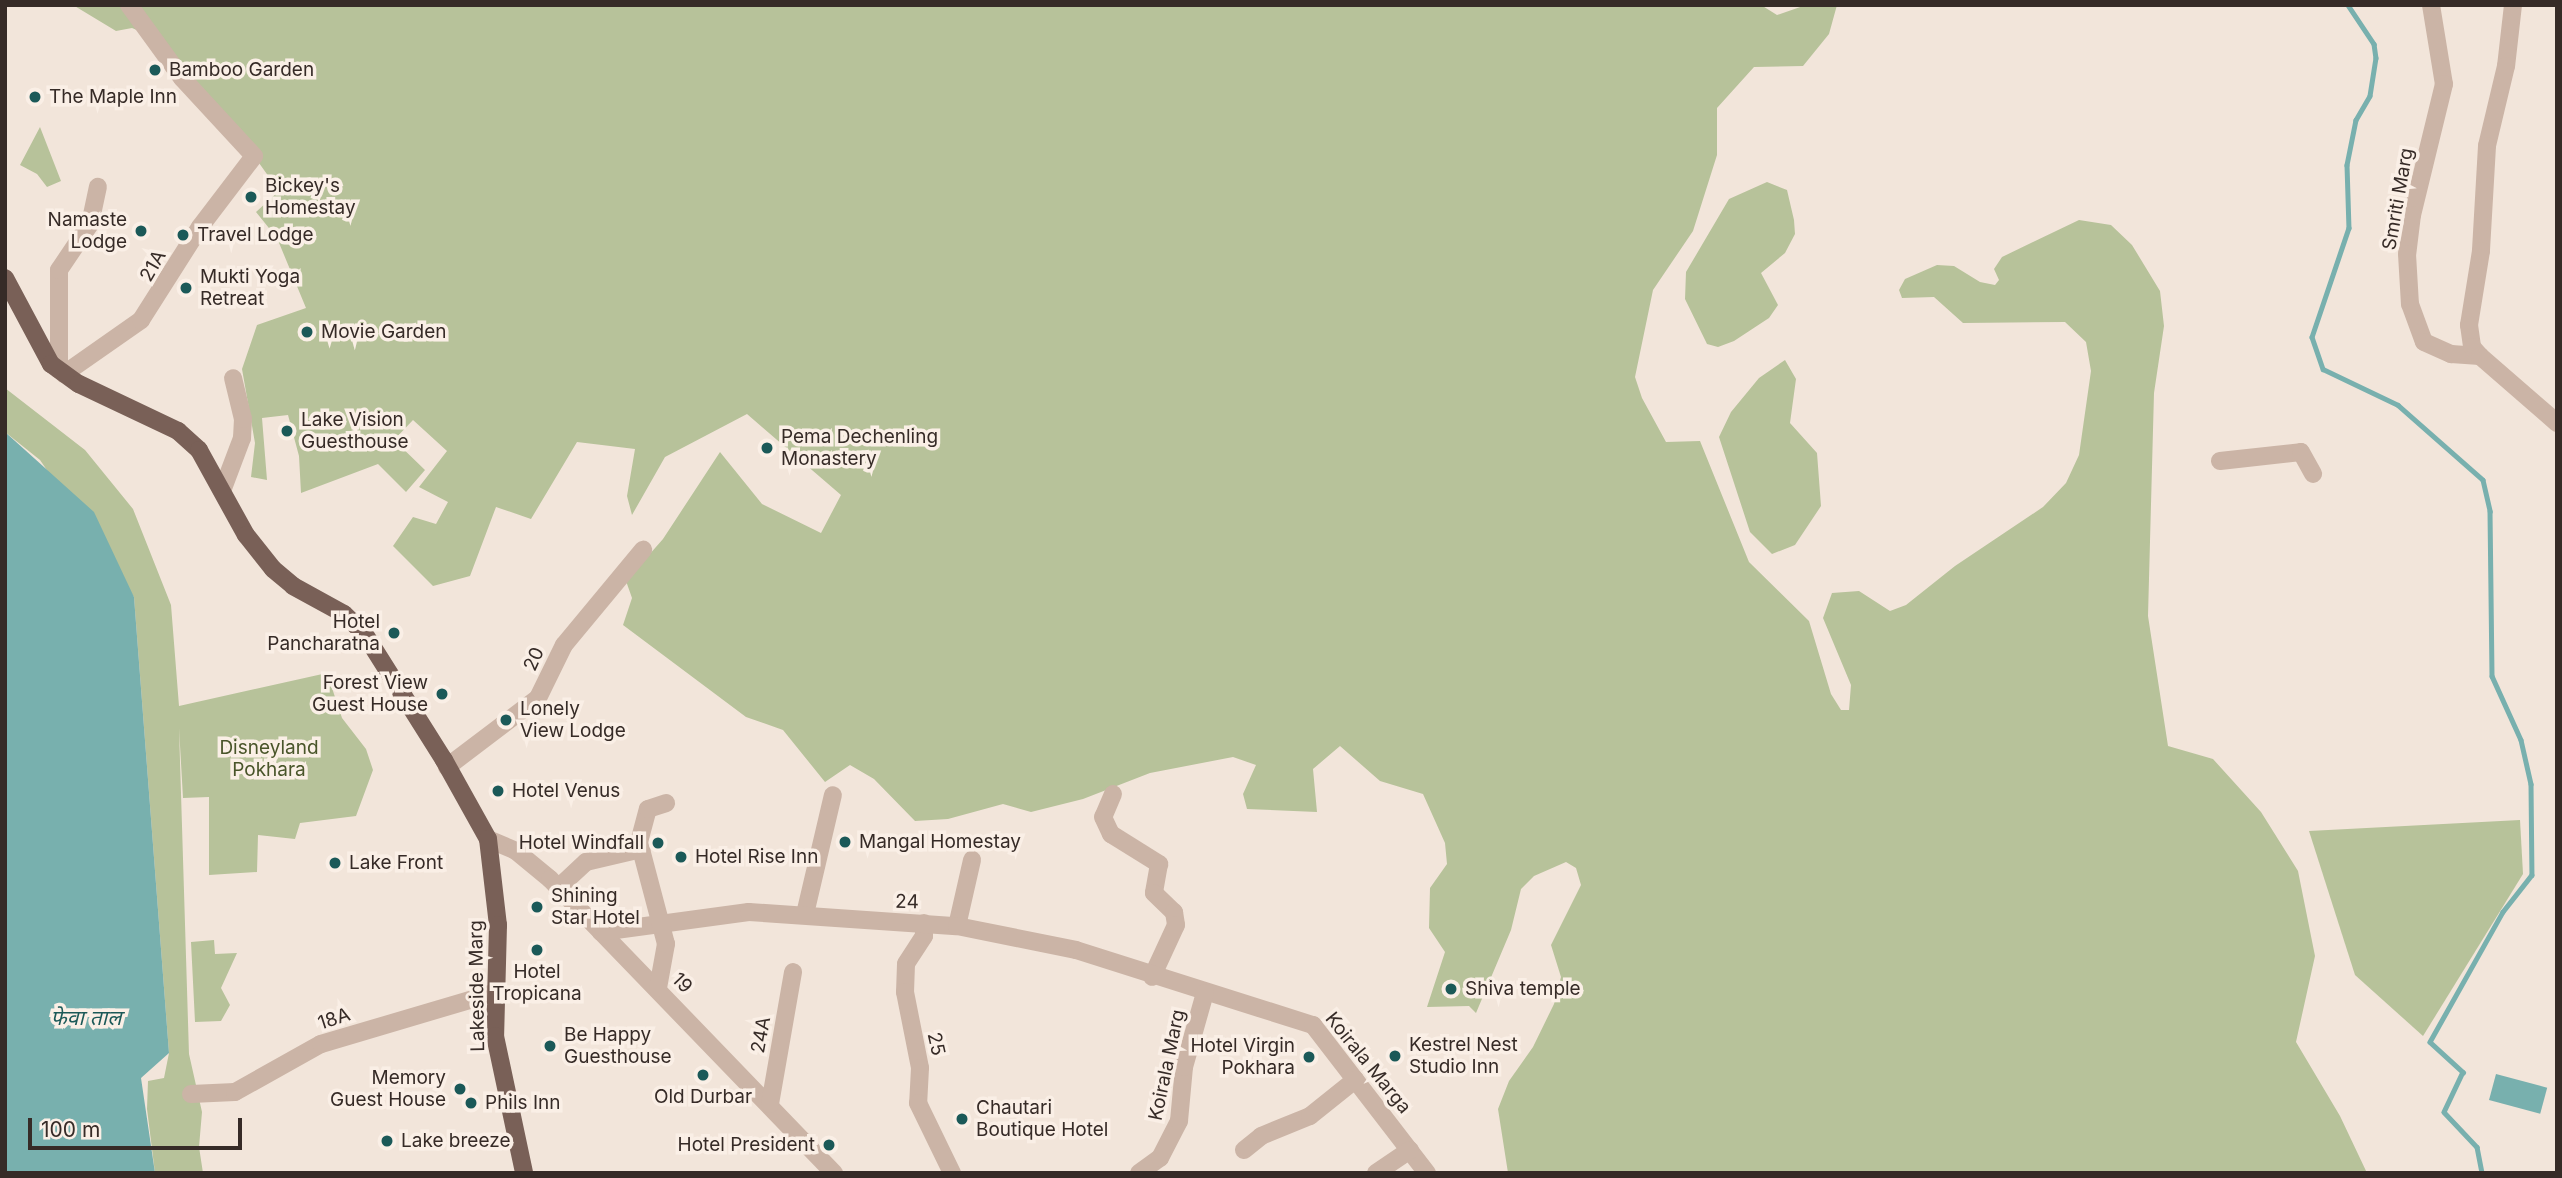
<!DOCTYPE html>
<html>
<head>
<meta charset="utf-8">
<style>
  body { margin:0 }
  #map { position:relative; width:2562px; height:1178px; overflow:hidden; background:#f2e5da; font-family:Inter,"Noto Sans Devanagari",sans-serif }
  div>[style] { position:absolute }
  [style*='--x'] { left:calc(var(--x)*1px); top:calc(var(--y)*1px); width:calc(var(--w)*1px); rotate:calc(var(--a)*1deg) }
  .green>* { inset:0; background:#b7c29a }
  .water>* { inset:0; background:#78b0ae; transform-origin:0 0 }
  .stream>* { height:4.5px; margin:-2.25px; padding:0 2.25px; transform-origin:2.25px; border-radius:2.25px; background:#78b0ae }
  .minor>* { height:18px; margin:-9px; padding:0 9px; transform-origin:9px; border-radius:9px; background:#cbb4a6 }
  .major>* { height:18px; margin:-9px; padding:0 9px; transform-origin:9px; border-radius:9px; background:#796057 }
  .dots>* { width:19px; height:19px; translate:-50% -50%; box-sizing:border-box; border:4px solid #faefe6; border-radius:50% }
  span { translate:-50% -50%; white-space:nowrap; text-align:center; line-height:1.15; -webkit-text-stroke:7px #faefe6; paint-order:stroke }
  .poi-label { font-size:19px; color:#362b27 }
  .left { translate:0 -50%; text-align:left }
  .right { translate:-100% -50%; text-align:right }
  .street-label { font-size:19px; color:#362b27 }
  .park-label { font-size:19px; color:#49552a }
  .water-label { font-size:21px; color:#1b5958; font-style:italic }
  .frame { position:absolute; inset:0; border:7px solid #362b27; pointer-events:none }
  .scale { position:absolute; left:28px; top:1118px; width:214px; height:32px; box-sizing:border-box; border:4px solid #362b27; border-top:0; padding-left:9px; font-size:21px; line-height:24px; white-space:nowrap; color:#362b27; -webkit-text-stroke:5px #faefe6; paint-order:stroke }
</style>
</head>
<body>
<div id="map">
  <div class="green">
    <div style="clip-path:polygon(73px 5px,1761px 5px,1777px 15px,1806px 5px,1837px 5px,1829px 34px,1803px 66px,1754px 67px,1717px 108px,1717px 155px,1693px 231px,1653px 290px,1635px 377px,1642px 398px,1666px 442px,1700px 441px,1749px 562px,1809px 621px,1831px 694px,1841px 710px,1849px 710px,1851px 685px,1823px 618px,1832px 593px,1859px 591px,1890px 611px,1906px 605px,1955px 566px,2043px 507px,2066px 483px,2079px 455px,2091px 371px,2086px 342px,2065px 322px,1963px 323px,1934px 297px,1902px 298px,1899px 290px,1905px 279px,1937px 265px,1954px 266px,1980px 282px,1995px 285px,1999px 280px,1994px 269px,2002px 257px,2079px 220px,2111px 225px,2132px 245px,2160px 291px,2164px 326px,2154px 393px,2148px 616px,2168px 746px,2213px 759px,2261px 812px,2298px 871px,2315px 956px,2296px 1042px,2340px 1116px,2367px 1173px,1508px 1173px,1498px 1109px,1509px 1081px,1533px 1047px,1554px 1004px,1561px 977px,1551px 945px,1581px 885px,1576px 868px,1566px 862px,1534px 876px,1521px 889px,1511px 930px,1476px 1013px,1469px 1006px,1427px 1007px,1445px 952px,1429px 928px,1430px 888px,1447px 864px,1445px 843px,1423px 794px,1380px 781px,1340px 746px,1313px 769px,1317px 812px,1247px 809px,1243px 794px,1256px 765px,1233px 757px,1150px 773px,1083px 799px,1031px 812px,1003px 804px,948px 819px,915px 821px,874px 779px,850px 765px,825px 782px,783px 730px,746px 717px,623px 625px,632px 598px,626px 581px,663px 539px,720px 452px,762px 504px,821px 533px,841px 495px,747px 414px,665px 457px,632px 515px,627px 496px,635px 449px,577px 442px,531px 519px,496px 507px,470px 576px,433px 586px,393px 546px,413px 517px,436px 524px,448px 502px,419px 487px,447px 451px,413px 420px,394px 440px,425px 470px,406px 492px,378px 464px,301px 493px,299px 456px,288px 415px,262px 418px,267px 480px,251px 477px,255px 443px,242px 369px,257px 325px,306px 308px,277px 238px,256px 212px,279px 191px,216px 103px,158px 39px,132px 28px,116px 31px)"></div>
    <div style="clip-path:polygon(40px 127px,61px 181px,47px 187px,37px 174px,20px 165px)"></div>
    <div style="clip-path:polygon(1767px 182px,1787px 190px,1794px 220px,1795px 234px,1785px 253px,1761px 273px,1778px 305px,1769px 318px,1734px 341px,1718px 347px,1707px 344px,1685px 299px,1686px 272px,1729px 199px)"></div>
    <div style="clip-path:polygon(1785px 360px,1796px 379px,1790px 423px,1817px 453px,1821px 506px,1795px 545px,1772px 554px,1750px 532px,1719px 437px,1731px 412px,1759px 378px)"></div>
    <div style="clip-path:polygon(5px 388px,85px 450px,133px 509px,171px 605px,179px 706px,327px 673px,342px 718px,366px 749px,373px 770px,356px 816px,300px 823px,295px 839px,258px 835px,257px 872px,209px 875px,209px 797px,183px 798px,179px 728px,189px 1054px,202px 1112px,199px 1147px,203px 1173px,155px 1173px,147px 1109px,148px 1081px,164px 1078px,169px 1053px,134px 597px,40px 460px,5px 432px)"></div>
    <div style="clip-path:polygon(2520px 820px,2523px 874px,2423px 1036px,2355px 975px,2309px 831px)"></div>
    <div style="clip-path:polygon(214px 940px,215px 954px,237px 953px,221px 988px,230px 1005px,221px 1021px,195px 1022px,191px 942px)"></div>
  </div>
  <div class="water">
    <div style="clip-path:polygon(5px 432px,94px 512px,134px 597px,169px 1053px,141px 1078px,155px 1173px,5px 1173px)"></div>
    <div style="left:2496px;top:1074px;width:53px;height:27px;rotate:15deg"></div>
  </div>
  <div class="stream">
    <div style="--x:2348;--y:5;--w:47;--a:56.3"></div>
    <div style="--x:2374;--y:44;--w:14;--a:82"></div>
    <div style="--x:2376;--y:58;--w:38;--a:99"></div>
    <div style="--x:2370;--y:96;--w:28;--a:120"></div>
    <div style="--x:2356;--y:120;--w:46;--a:101.3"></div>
    <div style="--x:2347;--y:165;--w:63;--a:88.2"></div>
    <div style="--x:2349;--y:228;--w:115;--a:108.7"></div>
    <div style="--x:2312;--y:337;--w:34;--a:71"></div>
    <div style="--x:2323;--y:369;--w:83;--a:25.6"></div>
    <div style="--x:2398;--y:405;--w:113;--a:41.4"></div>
    <div style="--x:2483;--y:480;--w:32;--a:77"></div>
    <div style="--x:2490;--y:511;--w:165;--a:89.3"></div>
    <div style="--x:2492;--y:676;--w:70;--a:65.6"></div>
    <div style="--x:2521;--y:740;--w:45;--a:77.2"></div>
    <div style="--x:2531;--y:784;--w:91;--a:89.4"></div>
    <div style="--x:2532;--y:875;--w:47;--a:128.1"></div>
    <div style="--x:2503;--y:912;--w:149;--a:119.3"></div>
    <div style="--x:2430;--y:1042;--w:45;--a:42.3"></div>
    <div style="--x:2463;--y:1072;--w:44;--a:115.4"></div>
    <div style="--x:2444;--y:1112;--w:48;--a:46.7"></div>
    <div style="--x:2477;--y:1147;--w:26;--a:79"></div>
  </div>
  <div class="minor">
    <div style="--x:2431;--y:5;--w:80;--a:80.7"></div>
    <div style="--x:2444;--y:84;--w:135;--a:103.7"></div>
    <div style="--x:2412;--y:215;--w:39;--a:97"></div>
    <div style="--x:2407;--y:254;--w:50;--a:86.6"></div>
    <div style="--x:2410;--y:304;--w:40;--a:69.8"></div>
    <div style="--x:2424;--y:342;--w:30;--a:24"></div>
    <div style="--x:2451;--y:354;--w:29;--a:4"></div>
    <div style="--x:2513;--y:5;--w:61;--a:96.5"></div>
    <div style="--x:2506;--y:66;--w:82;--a:103.4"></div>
    <div style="--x:2487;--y:146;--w:105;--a:93.3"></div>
    <div style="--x:2481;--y:251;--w:75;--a:99.2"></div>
    <div style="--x:2469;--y:325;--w:22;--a:82"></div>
    <div style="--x:2472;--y:347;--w:12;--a:48"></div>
    <div style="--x:2480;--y:356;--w:102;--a:41"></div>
    <div style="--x:59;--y:370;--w:100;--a:-90"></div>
    <div style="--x:59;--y:270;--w:55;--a:-56"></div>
    <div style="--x:90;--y:224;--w:38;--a:-78"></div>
    <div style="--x:64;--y:374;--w:94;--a:-35"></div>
    <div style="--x:141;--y:320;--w:110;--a:-57.6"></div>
    <div style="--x:200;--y:227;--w:89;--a:-52.7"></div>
    <div style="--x:254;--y:156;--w:106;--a:-132.7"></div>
    <div style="--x:182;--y:78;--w:90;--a:-126"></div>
    <div style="--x:2220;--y:461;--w:81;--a:-6.3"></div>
    <div style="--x:2301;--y:452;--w:25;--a:61"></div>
    <div style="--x:222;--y:491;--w:57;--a:-69.3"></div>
    <div style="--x:242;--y:438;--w:19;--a:-87"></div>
    <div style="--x:243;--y:419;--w:42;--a:-103.7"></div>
    <div style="--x:447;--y:767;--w:114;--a:-37.2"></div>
    <div style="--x:538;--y:698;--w:59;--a:-63.9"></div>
    <div style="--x:564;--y:645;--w:124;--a:-50.3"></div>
    <div style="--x:1113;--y:794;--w:25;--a:113"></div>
    <div style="--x:1103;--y:817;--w:19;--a:65"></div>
    <div style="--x:1111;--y:834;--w:57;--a:32"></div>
    <div style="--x:1159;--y:864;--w:29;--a:100"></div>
    <div style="--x:1154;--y:893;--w:28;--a:44"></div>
    <div style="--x:1174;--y:912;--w:13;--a:81"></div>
    <div style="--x:1176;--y:925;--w:57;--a:114.8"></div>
    <div style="--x:488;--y:839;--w:30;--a:23"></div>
    <div style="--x:516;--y:851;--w:44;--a:39.5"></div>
    <div style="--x:550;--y:879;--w:409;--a:46"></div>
    <div style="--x:558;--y:888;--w:38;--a:-43"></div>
    <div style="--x:586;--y:862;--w:57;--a:-13.1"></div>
    <div style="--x:805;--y:914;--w:122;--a:-76.8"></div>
    <div style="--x:924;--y:923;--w:13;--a:90"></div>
    <div style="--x:924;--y:936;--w:33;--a:123"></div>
    <div style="--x:906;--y:964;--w:28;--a:92"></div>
    <div style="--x:905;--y:992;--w:77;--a:78.8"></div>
    <div style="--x:920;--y:1068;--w:35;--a:93"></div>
    <div style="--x:918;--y:1103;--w:78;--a:64.1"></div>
    <div style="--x:957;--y:926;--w:68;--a:-77.2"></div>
    <div style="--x:601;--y:932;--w:149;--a:-7.7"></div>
    <div style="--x:749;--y:912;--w:208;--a:3.9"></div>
    <div style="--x:957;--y:926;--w:121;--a:11.4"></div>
    <div style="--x:1076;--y:950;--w:249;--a:17.6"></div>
    <div style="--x:1313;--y:1025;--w:187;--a:52.4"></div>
    <div style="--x:658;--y:988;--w:45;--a:-79.7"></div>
    <div style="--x:666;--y:944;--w:106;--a:-104.8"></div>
    <div style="--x:639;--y:842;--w:34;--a:-75"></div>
    <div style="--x:648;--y:809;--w:19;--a:-18"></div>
    <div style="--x:191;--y:1094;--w:44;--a:-2.6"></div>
    <div style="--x:235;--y:1092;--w:98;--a:-29.2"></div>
    <div style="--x:321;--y:1044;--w:183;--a:-16.5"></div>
    <div style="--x:770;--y:1104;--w:134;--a:-80.1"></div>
    <div style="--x:1244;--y:1150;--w:22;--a:-39"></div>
    <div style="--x:1261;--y:1136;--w:53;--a:-22.2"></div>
    <div style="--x:1310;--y:1116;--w:58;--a:-38.7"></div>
    <div style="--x:1139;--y:1173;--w:26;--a:-36"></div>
    <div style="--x:1160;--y:1158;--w:42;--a:-62.8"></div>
    <div style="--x:1179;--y:1121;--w:54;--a:-84.7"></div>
    <div style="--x:1184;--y:1067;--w:77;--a:-74.2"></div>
    <div style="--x:1376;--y:1173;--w:41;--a:-34.1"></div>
  </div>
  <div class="major">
    <div style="--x:5;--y:278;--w:98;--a:61.9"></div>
    <div style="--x:51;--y:364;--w:34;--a:36"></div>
    <div style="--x:79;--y:384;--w:110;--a:25.4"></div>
    <div style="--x:178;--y:431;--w:28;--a:42"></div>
    <div style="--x:199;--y:450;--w:97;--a:61.1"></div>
    <div style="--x:246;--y:535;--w:43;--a:51.5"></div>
    <div style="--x:273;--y:569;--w:26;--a:40"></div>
    <div style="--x:293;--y:586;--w:58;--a:28.8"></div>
    <div style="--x:344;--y:614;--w:28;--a:44"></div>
    <div style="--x:364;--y:633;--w:150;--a:57.8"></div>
    <div style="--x:444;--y:760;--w:90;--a:60.9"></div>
    <div style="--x:488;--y:839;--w:87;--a:83.4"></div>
    <div style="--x:498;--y:925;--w:111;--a:91.5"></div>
    <div style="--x:495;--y:1036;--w:140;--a:78"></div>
  </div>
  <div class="dots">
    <div style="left:155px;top:70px;background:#1b5958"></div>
    <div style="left:35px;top:97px;background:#1b5958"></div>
    <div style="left:251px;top:197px;background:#1b5958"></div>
    <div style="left:141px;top:231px;background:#1b5958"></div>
    <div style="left:183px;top:235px;background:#1b5958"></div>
    <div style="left:186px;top:288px;background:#1b5958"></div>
    <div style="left:307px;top:332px;background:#1b5958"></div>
    <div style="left:287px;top:431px;background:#1b5958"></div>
    <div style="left:767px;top:448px;background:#1b5958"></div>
    <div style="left:394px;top:633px;background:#1b5958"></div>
    <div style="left:442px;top:694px;background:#1b5958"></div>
    <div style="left:506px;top:720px;background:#1b5958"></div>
    <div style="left:498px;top:791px;background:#1b5958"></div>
    <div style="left:845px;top:842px;background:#1b5958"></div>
    <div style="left:658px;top:843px;background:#1b5958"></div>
    <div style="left:681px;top:857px;background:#1b5958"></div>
    <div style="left:335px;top:863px;background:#1b5958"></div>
    <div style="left:537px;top:907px;background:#1b5958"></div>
    <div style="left:537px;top:950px;background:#1b5958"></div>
    <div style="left:1451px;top:989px;background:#1b5958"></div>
    <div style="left:550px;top:1046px;background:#1b5958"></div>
    <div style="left:1395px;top:1056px;background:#1b5958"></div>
    <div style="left:1309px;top:1057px;background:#1b5958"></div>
    <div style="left:703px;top:1075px;background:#1b5958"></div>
    <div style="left:460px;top:1089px;background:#1b5958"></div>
    <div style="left:471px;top:1103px;background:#1b5958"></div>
    <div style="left:962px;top:1119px;background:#1b5958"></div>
    <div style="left:387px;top:1141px;background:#1b5958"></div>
    <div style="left:829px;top:1145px;background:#1b5958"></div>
  </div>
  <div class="poi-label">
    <span class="left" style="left:169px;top:70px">Bamboo Garden</span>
    <span class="left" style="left:49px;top:97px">The Maple Inn</span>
    <span class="left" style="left:265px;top:197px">Bickey's<br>Homestay</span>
    <span class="right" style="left:127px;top:231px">Namaste<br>Lodge</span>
    <span class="left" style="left:197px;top:235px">Travel Lodge</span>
    <span class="left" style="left:200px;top:288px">Mukti Yoga<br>Retreat</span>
    <span class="left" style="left:321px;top:332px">Movie Garden</span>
    <span class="left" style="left:301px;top:431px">Lake Vision<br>Guesthouse</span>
    <span class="left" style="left:781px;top:448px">Pema Dechenling<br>Monastery</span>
    <span class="right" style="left:380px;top:633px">Hotel<br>Pancharatna</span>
    <span class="right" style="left:428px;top:694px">Forest View<br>Guest House</span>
    <span class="left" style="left:520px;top:720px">Lonely<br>View Lodge</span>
    <span class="left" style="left:512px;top:791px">Hotel Venus</span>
    <span class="left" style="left:859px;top:842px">Mangal Homestay</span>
    <span class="right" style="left:644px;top:843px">Hotel Windfall</span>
    <span class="left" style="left:695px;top:857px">Hotel Rise Inn</span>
    <span class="left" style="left:349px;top:863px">Lake Front</span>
    <span class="left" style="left:551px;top:907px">Shining<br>Star Hotel</span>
    <span style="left:537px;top:983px">Hotel<br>Tropicana</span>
    <span class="left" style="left:1465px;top:989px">Shiva temple</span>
    <span class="left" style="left:564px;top:1046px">Be Happy<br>Guesthouse</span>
    <span class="left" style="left:1409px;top:1056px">Kestrel Nest<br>Studio Inn</span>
    <span class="right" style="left:1295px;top:1057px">Hotel Virgin<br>Pokhara</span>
    <span class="right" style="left:446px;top:1089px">Memory<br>Guest House</span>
    <span style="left:703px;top:1097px">Old Durbar</span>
    <span class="left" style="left:485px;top:1103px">Phils Inn</span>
    <span class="left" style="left:976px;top:1119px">Chautari<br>Boutique Hotel</span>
    <span class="left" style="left:401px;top:1141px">Lake breeze</span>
    <span class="right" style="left:815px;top:1145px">Hotel President</span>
  </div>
  <div class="street-label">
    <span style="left:2398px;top:199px;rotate:-80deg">Smriti Marg</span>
    <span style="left:153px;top:266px;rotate:-60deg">21A</span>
    <span style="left:534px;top:659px;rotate:-66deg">20</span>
    <span style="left:907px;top:902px;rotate:1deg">24</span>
    <span style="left:682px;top:983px;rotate:46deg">19</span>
    <span style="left:477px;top:986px;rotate:-91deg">Lakeside Marg</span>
    <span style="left:334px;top:1019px;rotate:-18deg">18A</span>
    <span style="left:761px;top:1035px;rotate:-80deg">24A</span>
    <span style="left:936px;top:1044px;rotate:77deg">25</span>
    <span style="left:1368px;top:1063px;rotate:51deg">Koirala Marga</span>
    <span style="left:1167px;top:1065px;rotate:-78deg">Koirala Marg</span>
  </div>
  <div class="park-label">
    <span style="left:269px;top:759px">Disneyland<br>Pokhara</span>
  </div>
  <div class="water-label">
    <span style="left:86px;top:1018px">फेवा ताल</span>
  </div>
  <div class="frame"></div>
  <div class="scale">100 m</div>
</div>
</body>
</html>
